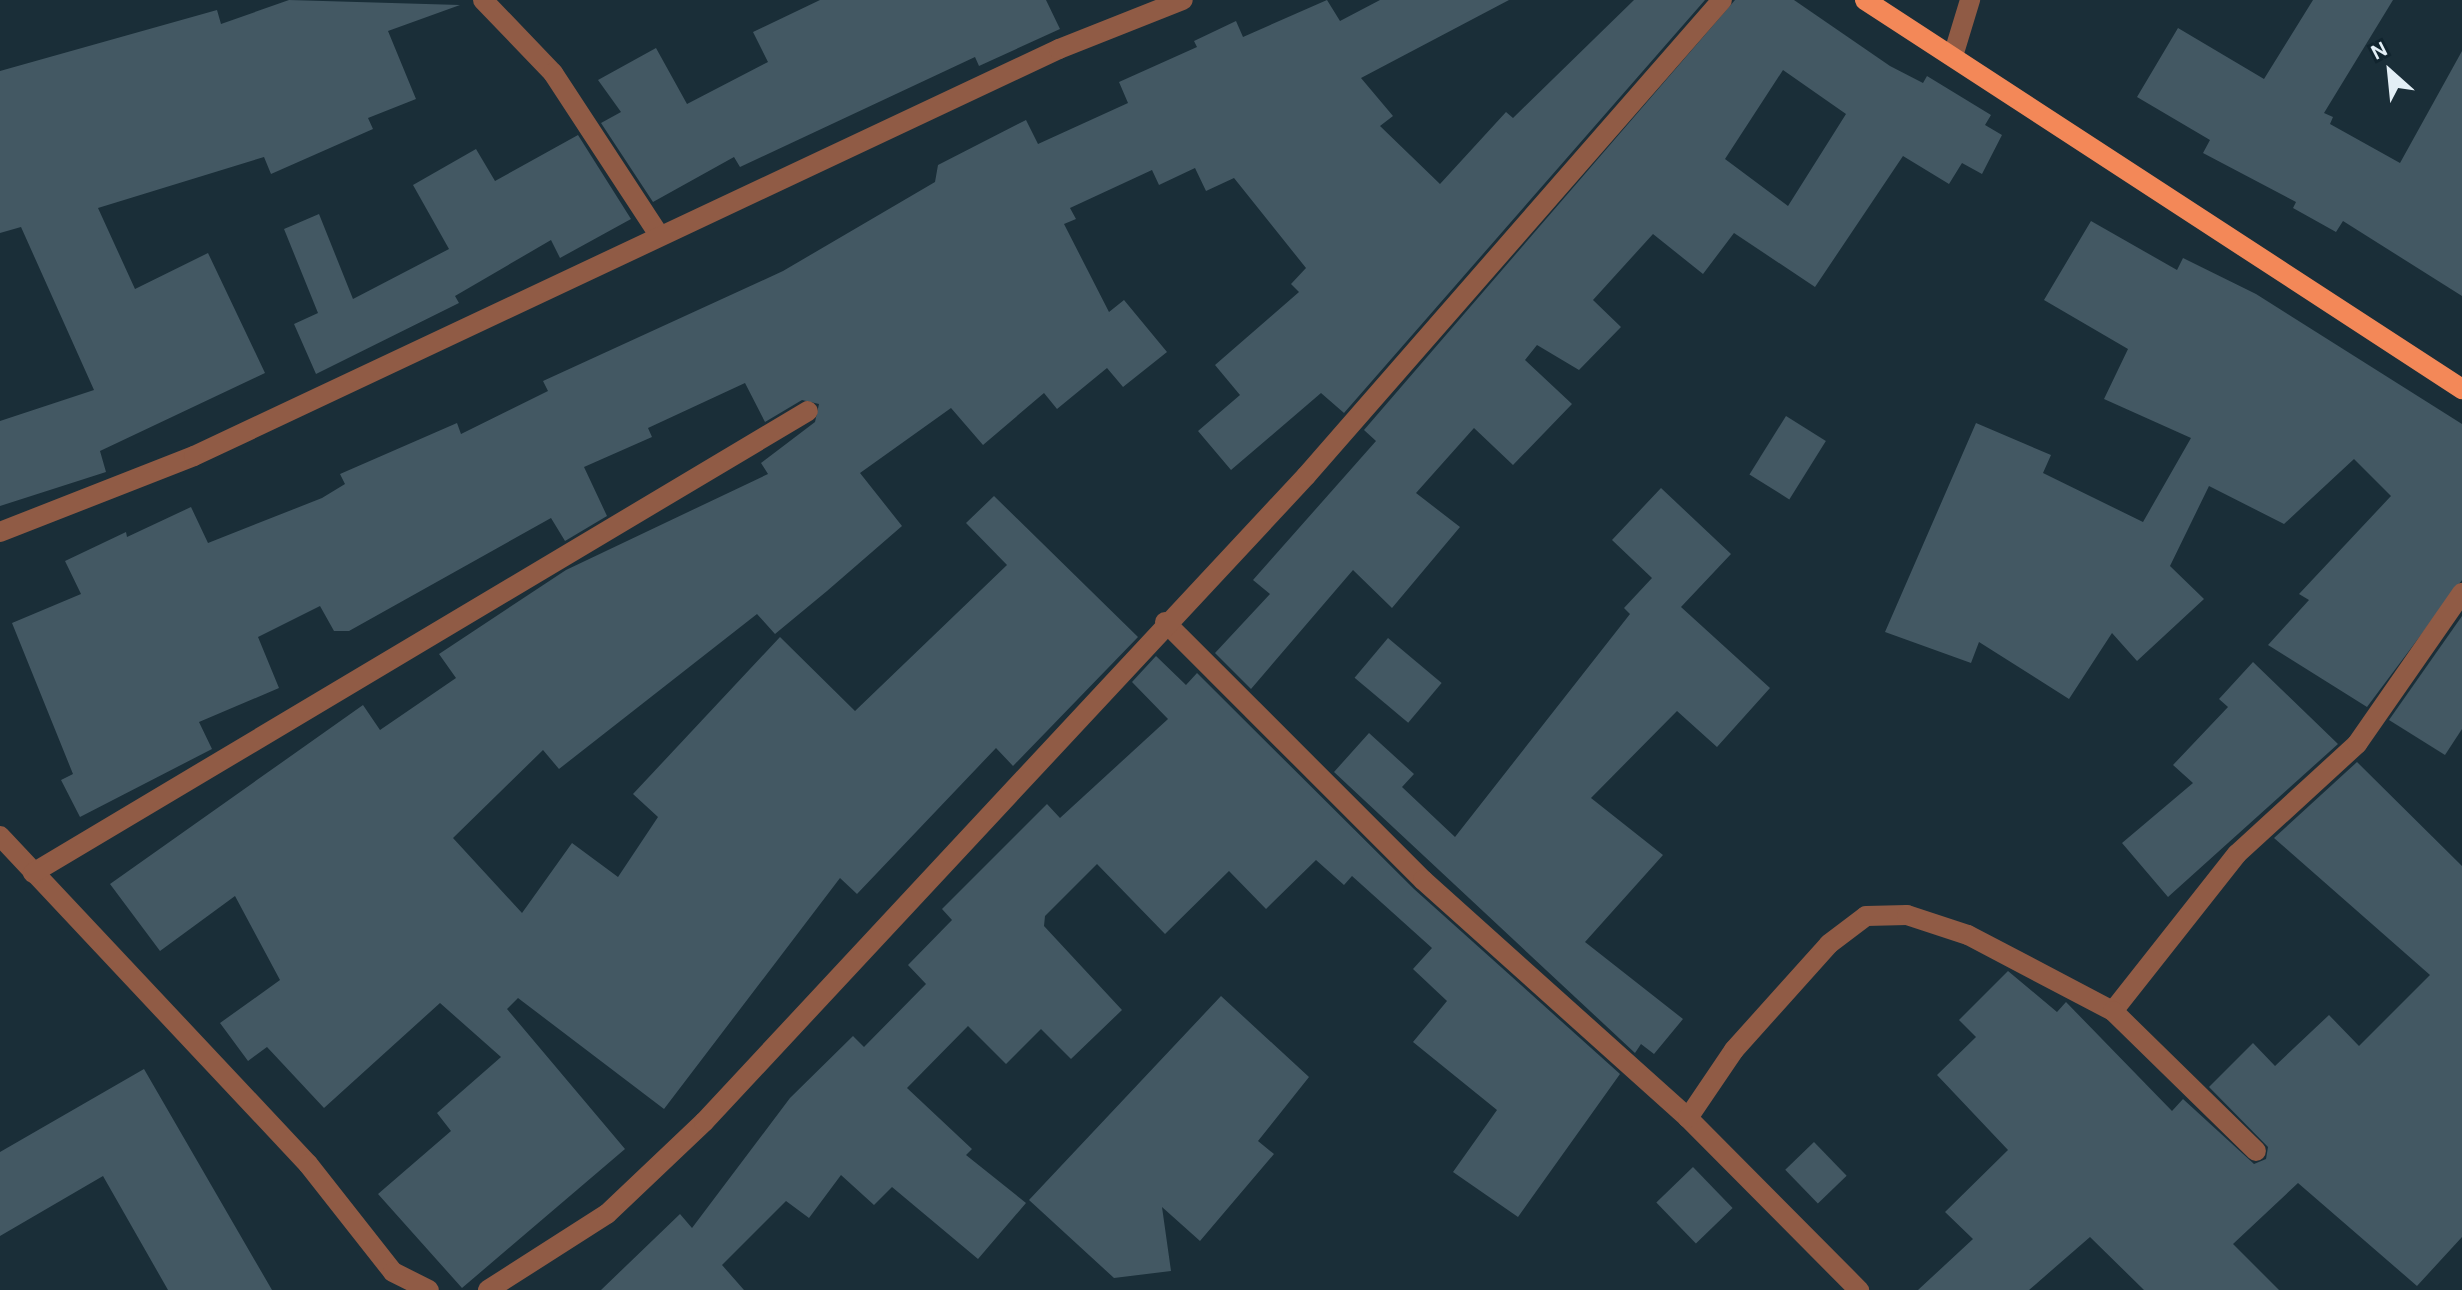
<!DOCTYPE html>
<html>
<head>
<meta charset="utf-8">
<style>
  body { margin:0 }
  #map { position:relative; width:2462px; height:1290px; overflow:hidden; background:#1a2e38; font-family:Karla,sans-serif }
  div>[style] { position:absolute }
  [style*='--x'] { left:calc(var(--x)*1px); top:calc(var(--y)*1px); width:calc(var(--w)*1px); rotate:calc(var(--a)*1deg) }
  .building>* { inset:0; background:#435863; transform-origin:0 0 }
  .minor>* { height:20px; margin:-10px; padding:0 10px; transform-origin:10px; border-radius:10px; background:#905b45 }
  .major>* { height:20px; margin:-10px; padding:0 10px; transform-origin:10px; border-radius:10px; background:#f38858 }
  span { translate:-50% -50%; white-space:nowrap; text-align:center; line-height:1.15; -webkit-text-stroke:8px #11242e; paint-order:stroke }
  .north { position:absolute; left:2350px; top:32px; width:80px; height:80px; -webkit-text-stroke:6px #11242e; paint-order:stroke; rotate:333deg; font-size:22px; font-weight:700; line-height:32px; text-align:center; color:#e3eff6 }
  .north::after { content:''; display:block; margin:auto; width:28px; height:36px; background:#e3eff6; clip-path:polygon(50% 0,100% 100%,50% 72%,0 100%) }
</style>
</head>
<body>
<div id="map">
  <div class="building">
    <div style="clip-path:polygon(289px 0,460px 5px,388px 31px,416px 99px,368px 118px,373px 129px,271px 174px,264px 157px,98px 208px,135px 289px,208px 253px,265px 373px,100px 451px,106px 472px,0 506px,0 421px,94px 390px,21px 227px,0 233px,0 71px,217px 10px,221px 24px)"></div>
    <div style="clip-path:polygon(820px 0,1046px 0,1060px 29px,979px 66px,975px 57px,740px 167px,734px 157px,653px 202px,601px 123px,621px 112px,598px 80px,656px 48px,687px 104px,768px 62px,753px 32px)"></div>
    <div style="clip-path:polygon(1327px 0,1340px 21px,1380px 0,1509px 0,1361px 78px,1393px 116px,1380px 126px,1440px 184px,1506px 112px,1513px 118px,1634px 0,1705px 0,1344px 413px,1321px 393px,1231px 470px,1198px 431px,1240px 395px,1215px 365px,1299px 292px,1291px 284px,1306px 268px,1234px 178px,1206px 191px,1195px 168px,1159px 185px,1152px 170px,1070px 208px,1076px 219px,1064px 224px,1109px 312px,1124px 300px,1167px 352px,1123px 387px,1107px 368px,1057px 409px,1044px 393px,983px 445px,951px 408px,860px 473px,902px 526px,827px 591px,775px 634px,757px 614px,559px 769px,543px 750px,453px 838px,522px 913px,572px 843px,618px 877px,658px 817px,633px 794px,780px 637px,855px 711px,1007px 565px,966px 523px,994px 496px,1138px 637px,1013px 766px,996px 748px,857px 894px,840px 878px,664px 1109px,518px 998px,507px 1009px,625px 1149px,462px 1288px,378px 1194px,451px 1131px,437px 1113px,501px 1057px,440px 1003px,324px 1108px,267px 1047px,248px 1061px,220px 1023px,280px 980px,235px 896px,160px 951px,110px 884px,363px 705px,380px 730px,456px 678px,439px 654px,566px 570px,768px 474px,761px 463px,815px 422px,819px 404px,802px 400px,765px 422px,745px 383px,648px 428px,652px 437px,584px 467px,607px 516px,565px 541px,551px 518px,349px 631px,334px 631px,320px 606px,258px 637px,279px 688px,199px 722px,212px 749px,80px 817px,61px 780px,73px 774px,12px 623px,81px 594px,65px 561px,126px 532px,127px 537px,191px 507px,208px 543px,322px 498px,345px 484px,340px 474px,457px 423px,461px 434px,548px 391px,543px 381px,783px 271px,935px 182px,938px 165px,1026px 120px,1038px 144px,1128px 103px,1119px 82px,1197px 47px,1194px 41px,1236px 21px,1243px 37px)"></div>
    <div style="clip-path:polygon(evenodd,1735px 0,1794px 0,1890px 66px,1923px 83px,1927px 76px,1991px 115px,1985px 125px,2002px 135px,1982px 174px,1962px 163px,1949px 184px,1903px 156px,1815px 287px,1734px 233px,1703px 274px,1653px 234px,1593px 300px,1621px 327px,1579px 370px,1537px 345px,1525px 360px,1572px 404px,1513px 465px,1474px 428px,1416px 493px,1460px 527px,1392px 608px,1353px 570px,1251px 689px,1215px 653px,1270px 594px,1253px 580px,1376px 441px,1364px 430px,1735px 0,1783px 70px,1846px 114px,1788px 206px,1725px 159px,1783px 70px)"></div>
    <div style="clip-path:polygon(2313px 0,2393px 0,2324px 113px,2333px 117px,2330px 124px,2400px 163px,2462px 51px,2462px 296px,2343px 221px,2336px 232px,2293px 208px,2296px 202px,2203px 153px,2210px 140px,2137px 97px,2178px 28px,2264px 79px)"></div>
    <div style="clip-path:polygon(578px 135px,631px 219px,560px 258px,551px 240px,455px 296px,459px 303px,316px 374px,294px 324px,318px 313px,284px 229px,319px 214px,353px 299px,449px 249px,413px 185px,476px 149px,495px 181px)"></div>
    <div style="clip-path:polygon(2091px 221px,2177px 270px,2183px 258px,2256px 294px,2462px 424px,2462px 580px,2367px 707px,2268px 645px,2309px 600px,2299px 594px,2391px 496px,2354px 459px,2284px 524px,2209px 486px,2170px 566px,2204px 599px,2137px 661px,2112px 633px,2069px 699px,1979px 642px,1971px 663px,1885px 632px,1976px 423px,2051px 455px,2043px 473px,2143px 522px,2191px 438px,2104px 399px,2128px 349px,2044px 300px)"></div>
    <div style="left:1786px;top:416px;width:47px;height:69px;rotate:32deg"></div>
    <div style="clip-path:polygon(1661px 488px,1731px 554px,1681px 607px,1770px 688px,1717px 747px,1677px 711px,1591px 798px,1663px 855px,1585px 942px,1683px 1019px,1654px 1054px,1641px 1044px,1635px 1053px,1334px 772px,1369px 733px,1414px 774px,1402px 787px,1455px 837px,1630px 614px,1624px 608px,1652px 578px,1612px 540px)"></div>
    <div style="clip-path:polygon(2462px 616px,2462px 729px,2445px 755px,2389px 720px)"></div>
    <div style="left:1388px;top:638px;width:70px;height:52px;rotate:40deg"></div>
    <div style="clip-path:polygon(1156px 656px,1186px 685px,1197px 673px,1414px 889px,1620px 1074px,1518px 1217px,1453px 1172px,1497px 1110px,1413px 1042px,1447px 1001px,1413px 969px,1432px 948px,1352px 876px,1344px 885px,1316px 860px,1266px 909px,1229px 871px,1165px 934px,1097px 864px,1045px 916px,1044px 926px,1122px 1010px,1071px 1059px,1041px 1029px,1006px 1064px,968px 1026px,907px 1088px,972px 1149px,966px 1155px,1026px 1203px,978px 1259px,892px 1187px,874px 1205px,841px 1175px,809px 1218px,786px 1201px,722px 1265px,744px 1290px,601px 1290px,680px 1214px,692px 1228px,790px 1098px,853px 1036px,864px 1047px,926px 984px,908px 965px,952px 920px,942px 909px,1047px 804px,1060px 818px,1168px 719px,1132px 682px)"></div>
    <div style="clip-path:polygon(2253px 662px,2338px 744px,2168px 897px,2122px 843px,2193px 783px,2173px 765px,2228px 707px,2219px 699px)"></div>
    <div style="clip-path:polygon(2357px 762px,2462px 866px,2462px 1237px,2417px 1286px,2298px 1183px,2233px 1244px,2279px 1290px,2144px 1290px,2090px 1237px,2029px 1290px,1918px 1290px,1973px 1239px,1945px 1212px,2008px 1150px,1937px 1075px,1976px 1037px,1959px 1020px,2008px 971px,2057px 1012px,2066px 1002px,2172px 1111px,2183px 1099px,2254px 1164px,2266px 1159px,2268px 1147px,2209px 1087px,2253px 1043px,2275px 1066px,2329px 1015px,2359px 1046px,2430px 975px,2274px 838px)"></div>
    <div style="clip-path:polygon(1221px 996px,1309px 1077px,1258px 1141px,1274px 1154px,1200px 1241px,1162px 1207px,1171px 1271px,1114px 1278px,1029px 1200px)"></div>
    <div style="clip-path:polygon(144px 1069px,272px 1290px,168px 1290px,103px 1176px,0 1236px,0 1152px)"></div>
    <div style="left:1814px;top:1142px;width:47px;height:40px;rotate:46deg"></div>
    <div style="left:1693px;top:1167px;width:57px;height:51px;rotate:46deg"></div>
  </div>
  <div class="minor">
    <div style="--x:483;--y:0;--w:101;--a:46.2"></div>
    <div style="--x:553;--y:73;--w:194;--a:56.8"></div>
    <div style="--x:1953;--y:56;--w:59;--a:-73.1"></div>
    <div style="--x:0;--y:532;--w:208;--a:-21.4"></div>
    <div style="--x:194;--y:456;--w:956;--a:-25.2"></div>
    <div style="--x:1059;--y:49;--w:133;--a:-21.6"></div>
    <div style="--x:1165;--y:622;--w:365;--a:45"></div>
    <div style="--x:1423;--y:880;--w:356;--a:41.9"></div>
    <div style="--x:1688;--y:1118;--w:243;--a:45.2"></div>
    <div style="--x:0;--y:836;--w:450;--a:46.8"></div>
    <div style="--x:308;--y:1164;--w:137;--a:51.8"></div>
    <div style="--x:393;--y:1272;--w:40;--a:26.6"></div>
    <div style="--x:33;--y:873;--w:902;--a:-30.8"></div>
    <div style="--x:2113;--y:1011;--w:200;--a:-51.7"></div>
    <div style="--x:2237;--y:854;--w:163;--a:-42.5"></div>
    <div style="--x:2357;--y:744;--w:184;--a:-55.2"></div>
    <div style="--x:1688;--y:1118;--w:82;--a:-55.9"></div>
    <div style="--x:1734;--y:1050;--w:142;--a:-48.1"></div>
    <div style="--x:1829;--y:944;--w:46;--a:-37.1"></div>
    <div style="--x:1866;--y:916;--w:41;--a:-1.4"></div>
    <div style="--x:1907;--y:915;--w:64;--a:18.2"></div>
    <div style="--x:1968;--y:935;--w:164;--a:27.7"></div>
    <div style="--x:2113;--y:1011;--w:200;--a:44.4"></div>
    <div style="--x:488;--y:1290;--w:141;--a:-32.6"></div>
    <div style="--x:607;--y:1214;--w:134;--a:-43.5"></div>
    <div style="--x:704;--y:1122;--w:883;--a:-47.02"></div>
    <div style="--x:1306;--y:476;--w:632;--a:-48.85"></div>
  </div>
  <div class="major">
    <div style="--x:1865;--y:0;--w:713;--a:33.09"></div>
  </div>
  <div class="north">N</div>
</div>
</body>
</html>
